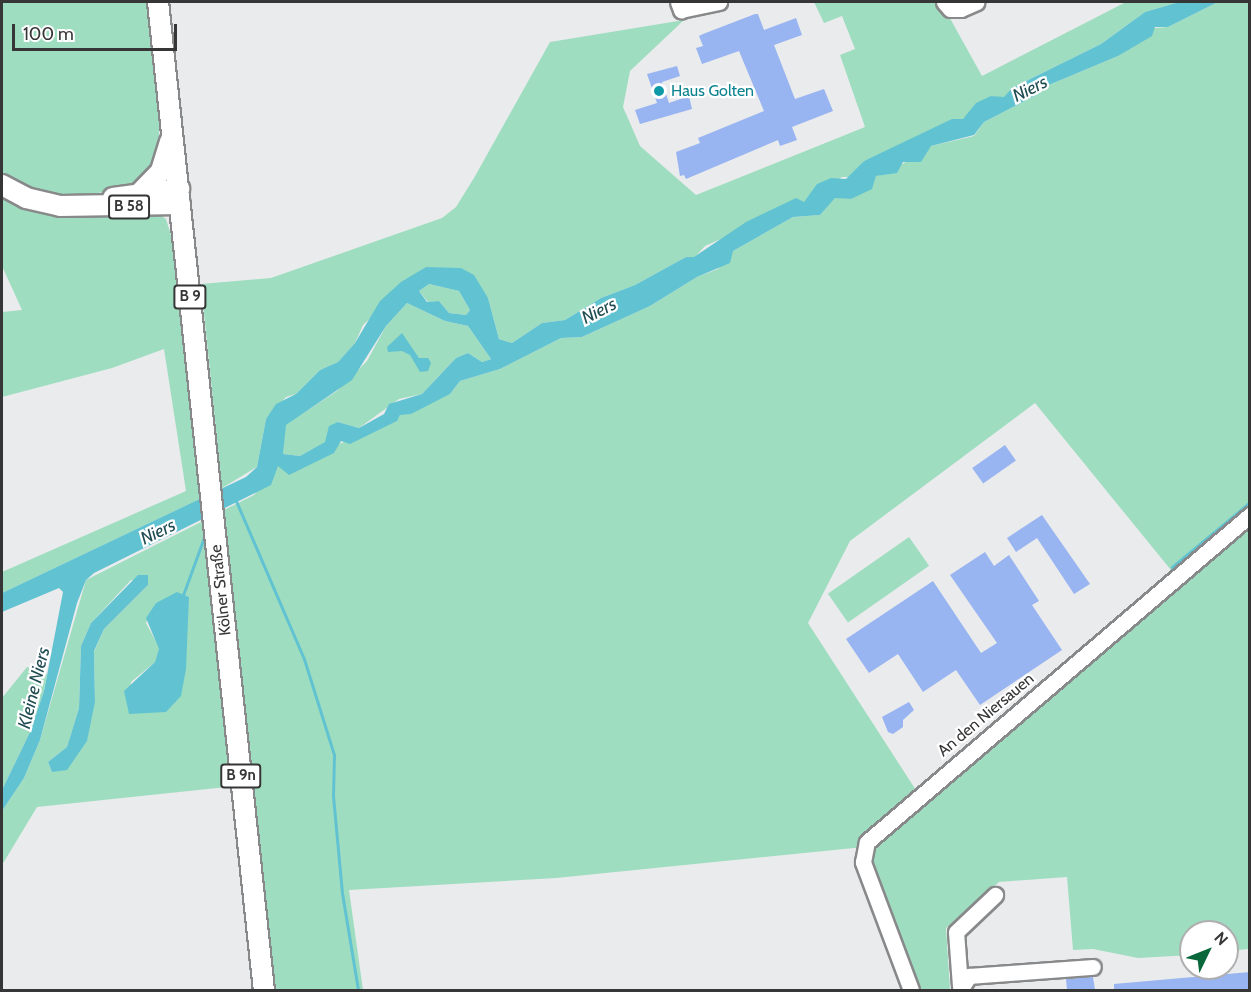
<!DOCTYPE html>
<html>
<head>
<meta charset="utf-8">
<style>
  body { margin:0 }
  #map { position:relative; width:1251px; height:992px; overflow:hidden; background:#eaebed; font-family:Cabin,sans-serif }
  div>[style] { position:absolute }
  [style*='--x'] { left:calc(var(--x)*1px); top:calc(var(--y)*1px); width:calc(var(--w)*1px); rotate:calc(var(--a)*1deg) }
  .green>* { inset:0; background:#9fddc0; transform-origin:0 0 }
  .water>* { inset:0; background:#61c3d1 }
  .stream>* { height:3px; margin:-1.5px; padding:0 1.5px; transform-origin:1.5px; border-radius:1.5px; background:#61c3d1 }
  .building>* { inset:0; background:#98b4f1; transform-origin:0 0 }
  .roads { filter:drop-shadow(2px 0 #88898a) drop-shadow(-2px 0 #88898a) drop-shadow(0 2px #88898a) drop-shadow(0 -2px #88898a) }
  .minor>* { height:15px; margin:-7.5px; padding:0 7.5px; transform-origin:7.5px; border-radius:7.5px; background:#fff }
  .major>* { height:20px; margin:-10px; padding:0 10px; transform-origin:10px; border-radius:10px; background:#fff }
  .dots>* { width:16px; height:16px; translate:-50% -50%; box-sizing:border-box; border:3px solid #fff; border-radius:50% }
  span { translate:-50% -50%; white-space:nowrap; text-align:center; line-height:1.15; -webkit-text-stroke:4.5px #fff; paint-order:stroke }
  .shield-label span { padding:2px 4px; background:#fff; border:2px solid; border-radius:4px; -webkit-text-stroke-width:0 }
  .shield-label { font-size:15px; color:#363637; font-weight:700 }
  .culture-label { font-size:16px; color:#0d838f }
  .left { translate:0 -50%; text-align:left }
  .street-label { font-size:16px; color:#363637 }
  .water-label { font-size:18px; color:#1f4b52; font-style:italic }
  .frame { position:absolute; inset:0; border:3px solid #363637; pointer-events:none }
  .north { position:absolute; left:1179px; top:920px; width:60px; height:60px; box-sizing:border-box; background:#fff; border:2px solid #afafaf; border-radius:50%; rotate:47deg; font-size:16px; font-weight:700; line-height:24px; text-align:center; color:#363637 }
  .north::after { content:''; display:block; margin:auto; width:21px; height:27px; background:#08673b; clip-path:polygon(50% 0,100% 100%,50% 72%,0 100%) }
  .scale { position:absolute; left:12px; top:24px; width:165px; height:27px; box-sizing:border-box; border:3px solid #363637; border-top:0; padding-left:8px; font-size:18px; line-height:21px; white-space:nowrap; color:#363637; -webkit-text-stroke:4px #fff; paint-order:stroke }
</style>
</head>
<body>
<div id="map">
  <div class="green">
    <div style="clip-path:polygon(2px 2px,149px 2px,160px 114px,158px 151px,156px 165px,134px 187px,68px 198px,23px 189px,2px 176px)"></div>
    <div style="clip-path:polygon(814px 2px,941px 2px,982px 76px,1126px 2px,1179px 2px,1145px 12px,1101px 44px,1012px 88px,1004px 98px,991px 96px,963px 119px,864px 161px,851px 177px,842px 177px,804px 202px,705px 246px,694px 258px,686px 257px,635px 285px,601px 298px,565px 320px,542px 323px,512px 343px,499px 339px,488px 298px,426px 267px,363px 325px,355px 343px,338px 362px,320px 370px,296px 394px,286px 397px,266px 419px,257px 467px,222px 488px,201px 284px,271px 278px,442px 218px,456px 207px,474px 178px,550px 42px,684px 20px,630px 71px,623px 107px,640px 146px,696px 195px,865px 127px,840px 55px,855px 49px,842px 16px,824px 23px)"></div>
    <div style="clip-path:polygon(evenodd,1218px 2px,1249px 2px,1249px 949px,1227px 951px,1227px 932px,1191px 932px,1191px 955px,1138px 958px,1093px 949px,1073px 950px,1067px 877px,999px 882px,946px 928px,950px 990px,917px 990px,864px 847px,556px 878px,349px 890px,363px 990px,270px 990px,245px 765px,224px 510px,254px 495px,278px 465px,376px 431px,396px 421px,400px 415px,450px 394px,460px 381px,500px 369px,561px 338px,582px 337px,650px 306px,697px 277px,718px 269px,733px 251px,793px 217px,820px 215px,835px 197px,851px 199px,876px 176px,888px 173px,931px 146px,974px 136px,984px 122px,1040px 93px,1044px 87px,1118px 56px,1155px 28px,1168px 27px,1218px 2px,1035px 403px,1175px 575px,923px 801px,808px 623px,850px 541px,1035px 403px)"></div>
    <div style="clip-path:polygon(2px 194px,153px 211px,166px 219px,173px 242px,200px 499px,2px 593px,2px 572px,186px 491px,164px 349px,112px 368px,2px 397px,2px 312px,22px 310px,2px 266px)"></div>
    <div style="clip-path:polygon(429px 284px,459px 291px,470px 310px,466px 315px,449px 313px,439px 301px,428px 302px,419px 291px)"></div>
    <div style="clip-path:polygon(407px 303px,445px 321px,468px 326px,491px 359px,482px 362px,468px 353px,456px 358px,422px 394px,399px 399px,359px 428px,338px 422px,326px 442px,300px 456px,283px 454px,285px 425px,337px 391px,367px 361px,386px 326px)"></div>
    <div style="clip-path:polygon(evenodd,203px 521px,208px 568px,213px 579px,236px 786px,37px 807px,2px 865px,2px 811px,24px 778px,40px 740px,86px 580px,203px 521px,131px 580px,148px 585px,104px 629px,94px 652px,95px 702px,52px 772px,48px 762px,67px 747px,79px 708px,81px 646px,91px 623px,131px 580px,203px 521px,183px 595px,189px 597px,129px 714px,131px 682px,155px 662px,160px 649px,146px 623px,156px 603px,183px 595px)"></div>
    <div style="left:909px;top:537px;width:35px;height:99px;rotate:55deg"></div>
    <div style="clip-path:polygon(27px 667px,47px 674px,44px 691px,30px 732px,2px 790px,2px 698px)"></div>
  </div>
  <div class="water">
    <div style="clip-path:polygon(evenodd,1179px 2px,1218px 2px,1168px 27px,1155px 27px,1152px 36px,1118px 56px,1044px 87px,1040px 93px,984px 122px,974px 135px,931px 146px,921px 162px,903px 162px,897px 173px,876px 176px,872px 189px,851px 199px,835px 198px,820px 215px,793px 217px,733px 251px,730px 263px,697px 277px,650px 306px,582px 337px,561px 338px,500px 369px,460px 381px,450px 394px,411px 414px,400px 415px,397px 421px,350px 444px,341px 441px,334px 453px,289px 475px,278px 466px,271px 485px,94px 573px,86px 580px,77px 603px,40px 740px,24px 778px,2px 811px,2px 790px,30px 732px,44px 691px,63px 592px,59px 588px,2px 612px,2px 593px,246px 477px,257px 467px,266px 419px,276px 404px,296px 394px,320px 370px,338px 362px,355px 343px,380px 301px,401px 282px,426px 267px,461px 268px,474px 275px,488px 298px,499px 339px,512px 343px,542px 323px,565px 320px,601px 298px,635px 285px,686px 257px,694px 257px,746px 222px,796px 198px,804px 202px,817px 184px,831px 178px,846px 179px,864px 161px,952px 119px,963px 119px,976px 103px,991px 96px,1004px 97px,1012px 88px,1101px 44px,1145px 12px,1179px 2px,429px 284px,459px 291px,470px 310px,466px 315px,449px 313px,439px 301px,427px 302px,419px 291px,429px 284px,1179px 2px,407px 303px,445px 321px,468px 326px,491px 359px,482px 362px,468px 353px,456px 358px,422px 394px,389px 404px,384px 414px,359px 428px,338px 422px,329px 426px,325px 442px,300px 456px,283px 454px,286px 425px,352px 380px,386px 326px,407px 303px)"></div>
    <div style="clip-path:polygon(402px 333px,419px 358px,428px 358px,431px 363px,428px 371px,420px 372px,410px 355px,402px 351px,388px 352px,387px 347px)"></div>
    <div style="clip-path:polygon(138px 575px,148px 575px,148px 585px,104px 629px,94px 651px,95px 702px,87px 741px,67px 770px,52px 772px,48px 762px,67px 747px,79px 708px,81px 646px,91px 623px)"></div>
    <div style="clip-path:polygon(177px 592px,189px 597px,186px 669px,181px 696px,166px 712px,129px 714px,124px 691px,155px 662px,159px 649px,146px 618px,156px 603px)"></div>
  </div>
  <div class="stream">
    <div style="--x:236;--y:501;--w:172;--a:66.7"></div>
    <div style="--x:304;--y:659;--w:101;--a:72.6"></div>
    <div style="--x:334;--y:755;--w:41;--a:91.4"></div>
    <div style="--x:333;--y:796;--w:97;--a:84.7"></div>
    <div style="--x:342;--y:893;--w:98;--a:80.6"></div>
    <div style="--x:1172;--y:567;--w:102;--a:-39.8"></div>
    <div style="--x:183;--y:595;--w:70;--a:-70"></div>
  </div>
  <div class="building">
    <div style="clip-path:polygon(755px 14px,758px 14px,764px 30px,796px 18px,802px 35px,774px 45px,795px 99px,824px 89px,833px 111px,792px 127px,797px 140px,780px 146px,778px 140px,686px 179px,684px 175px,680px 176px,676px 152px,700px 143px,698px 138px,764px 111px,739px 51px,702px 64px,696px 48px,703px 46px,699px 36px,703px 34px)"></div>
    <div style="clip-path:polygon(677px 66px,680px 76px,662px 82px,669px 103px,689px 96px,692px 109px,640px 124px,635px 110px,657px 103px,647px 74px)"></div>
    <div style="left:1005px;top:445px;width:19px;height:40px;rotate:55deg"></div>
    <div style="clip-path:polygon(1042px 515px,1090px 584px,1074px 594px,1037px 538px,1016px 552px,1007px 538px)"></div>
    <div style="clip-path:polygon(985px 552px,994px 566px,1009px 555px,1039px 601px,1032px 605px,1062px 650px,980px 705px,956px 670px,923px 692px,898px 654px,869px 673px,846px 639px,933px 581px,981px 653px,997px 643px,950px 575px)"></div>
    <div style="clip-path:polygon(909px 702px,914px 710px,903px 720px,903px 727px,893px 734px,888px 732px,882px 717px)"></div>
    <div style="clip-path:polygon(1250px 972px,1250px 990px,1114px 990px,1114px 984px)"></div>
    <div style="clip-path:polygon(1093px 977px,1095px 990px,1067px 990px,1066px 979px)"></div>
  </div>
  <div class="roads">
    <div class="minor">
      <div style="--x:678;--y:2;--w:9;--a:69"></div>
      <div style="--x:681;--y:10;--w:39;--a:-12"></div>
      <div style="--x:944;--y:2;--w:9;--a:49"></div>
      <div style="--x:950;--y:9;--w:11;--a:0"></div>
      <div style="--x:961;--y:9;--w:17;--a:-24"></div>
      <div style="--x:960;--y:986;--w:54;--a:-94.2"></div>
      <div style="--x:956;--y:932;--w:54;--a:-43.5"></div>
      <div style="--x:911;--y:990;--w:137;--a:-110.6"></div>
      <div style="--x:863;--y:862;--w:20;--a:-79"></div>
      <div style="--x:867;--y:842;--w:504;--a:-40.49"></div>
      <div style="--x:960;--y:990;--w:17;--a:-57"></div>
      <div style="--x:969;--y:976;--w:124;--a:-4.2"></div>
    </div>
    <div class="major">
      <div style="--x:158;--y:2;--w:994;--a:83.88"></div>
      <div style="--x:2;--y:185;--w:27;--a:28"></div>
      <div style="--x:26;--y:198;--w:35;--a:13"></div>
      <div style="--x:60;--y:206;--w:120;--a:-1"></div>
      <div style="--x:140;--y:193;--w:30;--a:-46"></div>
      <div style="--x:161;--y:171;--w:31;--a:-73"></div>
      <div style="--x:113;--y:198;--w:67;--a:-7.8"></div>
    </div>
  </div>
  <div class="dots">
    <div style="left:659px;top:91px;background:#0f9aa8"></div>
  </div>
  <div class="shield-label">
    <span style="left:129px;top:207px">B 58</span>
    <span style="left:190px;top:297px">B 9</span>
    <span style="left:241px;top:776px">B 9n</span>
  </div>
  <div class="culture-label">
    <span class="left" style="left:671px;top:91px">Haus Golten</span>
  </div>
  <div class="street-label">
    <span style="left:221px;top:590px;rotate:-96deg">Kölner Straße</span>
    <span style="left:986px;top:715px;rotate:-40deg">An den Niersauen</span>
  </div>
  <div class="water-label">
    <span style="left:1030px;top:89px;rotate:-27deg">Niers</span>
    <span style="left:599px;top:311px;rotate:-27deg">Niers</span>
    <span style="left:158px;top:532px;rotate:-26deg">Niers</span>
    <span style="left:34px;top:688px;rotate:-76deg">Kleine Niers</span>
  </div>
  <div class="frame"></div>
  <div class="north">N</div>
  <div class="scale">100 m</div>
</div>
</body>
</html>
